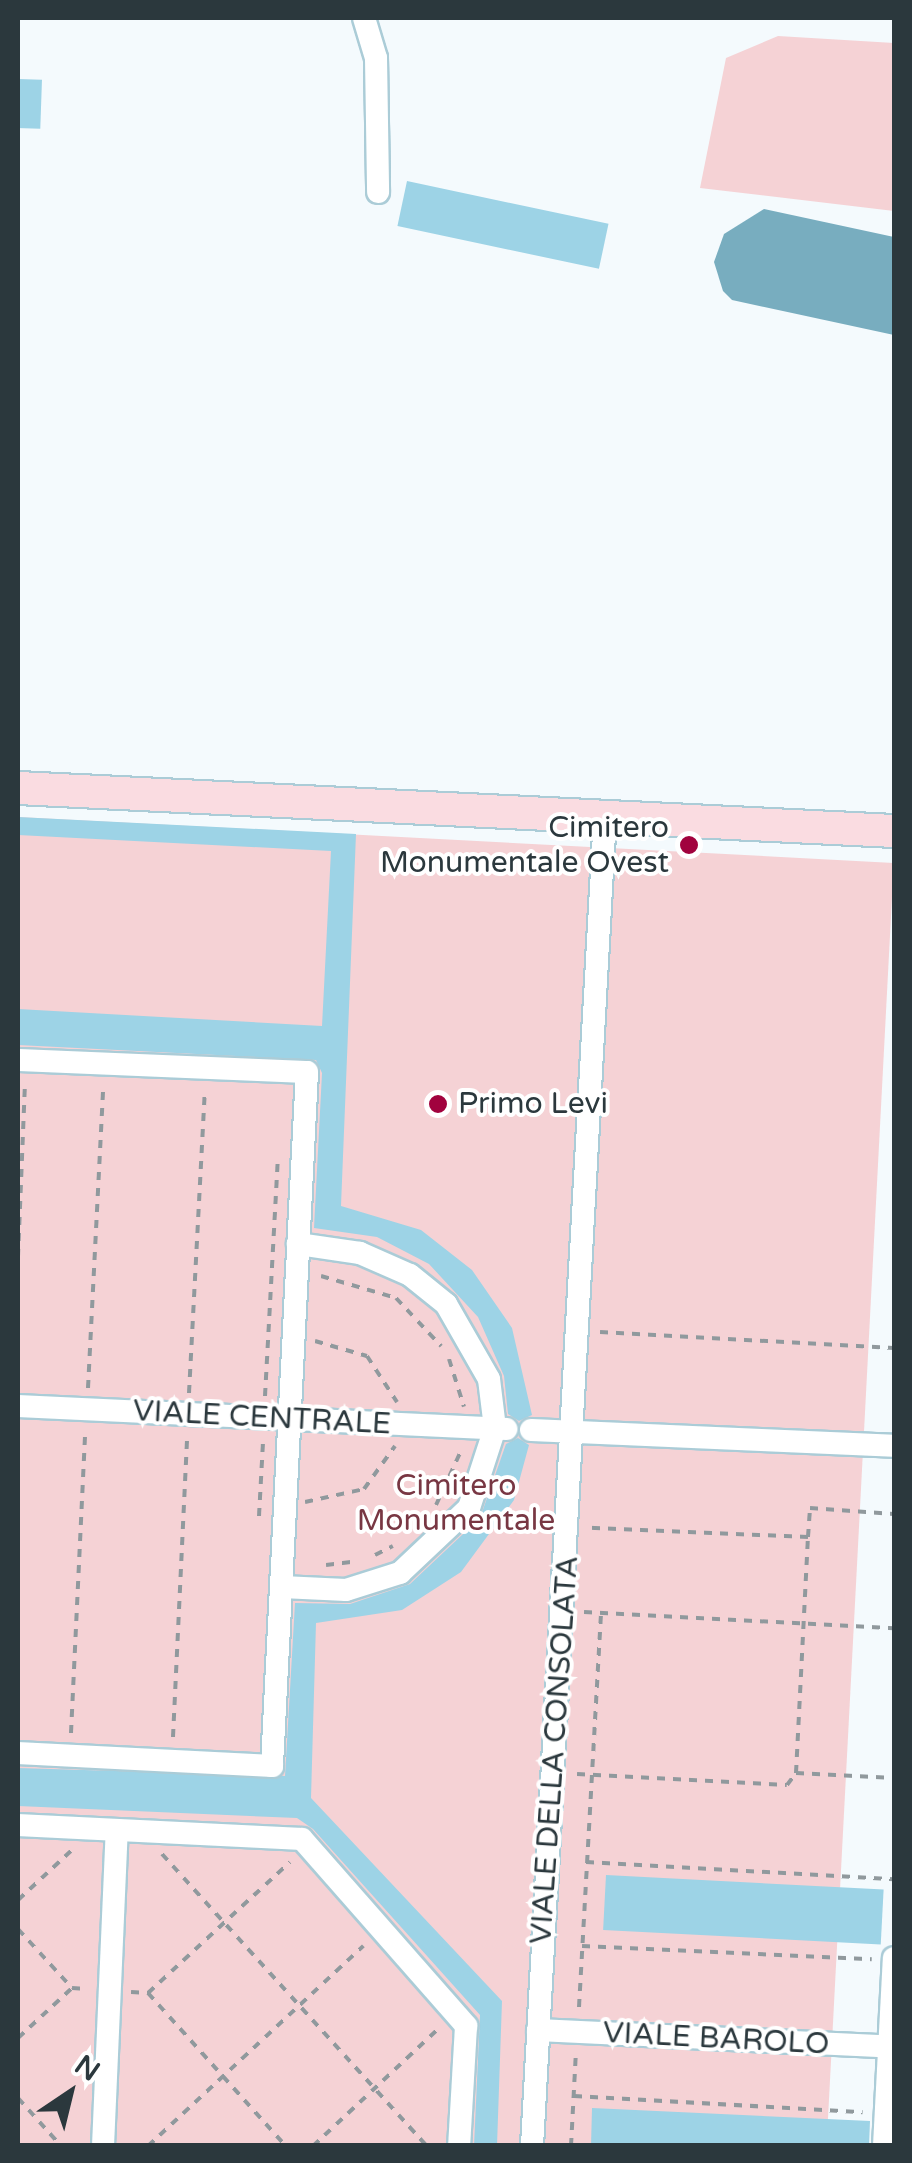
<!DOCTYPE html>
<html>
<head>
<meta charset="utf-8">
<style>
  body { margin:0 }
  #map { position:relative; width:912px; height:2163px; overflow:hidden; background:#f4fafd; font-family:"Varela Round",sans-serif }
  div>[style] { position:absolute }
  [style*='--x'] { left:calc(var(--x)*1px); top:calc(var(--y)*1px); width:calc(var(--w)*1px); rotate:calc(var(--a)*1deg) }
  .green>* { inset:0; background:#f5d2d5; transform-origin:0 0 }
  .water>* { inset:0; background:#78adbf }
  .building>* { inset:0; background:#9dd3e6; transform-origin:0 0 }
  .path>* { height:4px; margin-top:-2px; transform-origin:0; background:repeating-linear-gradient(90deg,#90999d 0 8px,transparent 0 16px) }
  .roads { filter:drop-shadow(2px 0 #abccd7) drop-shadow(-2px 0 #abccd7) drop-shadow(0 2px #abccd7) drop-shadow(0 -2px #abccd7) }
  .street>* { height:22px; margin:-11px; padding:0 11px; transform-origin:11px; border-radius:11px; background:#fff }
  .secondary>* { height:32px; margin:-16px; padding:0 16px; transform-origin:16px; border-radius:16px; background:#fadce1 }
  .dots>* { width:28px; height:28px; translate:-50% -50%; box-sizing:border-box; border:5px solid #fff; border-radius:50% }
  span { translate:-50% -50%; white-space:nowrap; text-align:center; line-height:1.15; -webkit-text-stroke:8px #fff; paint-order:stroke }
  .poi-label { font-size:30px; color:#2b383d }
  .right { translate:-100% -50%; text-align:right }
  .left { translate:0 -50%; text-align:left }
  .street-label { font-size:30px; color:#2b383d }
  .park-label { font-size:30px; color:#783743 }
  .frame { position:absolute; inset:0; border:20px solid #2b383d; pointer-events:none }
  .north { position:absolute; left:20px; top:2043px; width:100px; height:100px; -webkit-text-stroke:8px #fff; paint-order:stroke; rotate:35deg; font-size:28px; font-weight:700; line-height:40px; text-align:center; color:#2b383d }
  .north::after { content:''; display:block; margin:auto; width:35px; height:45px; background:#2b383d; clip-path:polygon(50% 0,100% 100%,50% 72%,0 100%) }
</style>
</head>
<body>
<div id="map">
  <div class="green">
    <div style="clip-path:polygon(778px 36px,894px 43px,894px 211px,700px 188px,726px 58px)"></div>
    <div style="left:18px;top:817px;width:877px;height:1328px;rotate:3deg"></div>
  </div>
  <div class="water">
    <div style="clip-path:polygon(764px 209px,894px 237px,894px 335px,732px 300px,723px 291px,714px 262px,724px 234px)"></div>
  </div>
  <div class="building">
    <div style="left:18px;top:79px;width:24px;height:49px;rotate:2deg"></div>
    <div style="left:407px;top:181px;width:206px;height:46px;rotate:12deg"></div>
    <div style="clip-path:polygon(18px 817px,356px 834px,341px 1206px,421px 1230px,472px 1270px,512px 1328px,532px 1415px,519px 1421px,508px 1414px,504px 1376px,478px 1317px,429px 1264px,377px 1237px,314px 1228px,322px 1073px,316px 1060px,18px 1045px,18px 1009px,322px 1026px,331px 851px,18px 835px)"></div>
    <div style="clip-path:polygon(518px 1438px,529px 1445px,514px 1500px,461px 1572px,402px 1610px,316px 1623px,311px 1798px,502px 2001px,497px 2146px,474px 2146px,480px 2015px,313px 1829px,297px 1818px,18px 1806px,18px 1768px,285px 1776px,295px 1603px,350px 1604px,410px 1584px,480px 1518px,506px 1444px)"></div>
    <div style="left:606px;top:1875px;width:278px;height:55px;rotate:3deg"></div>
    <div style="clip-path:polygon(592px 2108px,870px 2121px,869px 2146px,591px 2146px)"></div>
  </div>
  <div class="path">
    <div style="--x:18;--y:1257;--w:175;--a:-87.7"></div>
    <div style="--x:321;--y:1276;--w:78;--a:16.3"></div>
    <div style="--x:396;--y:1298;--w:66;--a:46.8"></div>
    <div style="--x:600;--y:1332;--w:294;--a:3.1"></div>
    <div style="--x:315;--y:1341;--w:54;--a:16.1"></div>
    <div style="--x:367;--y:1356;--w:55;--a:56.9"></div>
    <div style="--x:449;--y:1359;--w:50;--a:72.6"></div>
    <div style="--x:88;--y:1388;--w:300;--a:-87.1"></div>
    <div style="--x:189;--y:1393;--w:301;--a:-87"></div>
    <div style="--x:265;--y:1396;--w:240;--a:-86.9"></div>
    <div style="--x:305;--y:1502;--w:60;--a:-12.4"></div>
    <div style="--x:364;--y:1489;--w:53;--a:-54.2"></div>
    <div style="--x:436;--y:1505;--w:60;--a:-65.2"></div>
    <div style="--x:259;--y:1516;--w:75;--a:-86.9"></div>
    <div style="--x:808;--y:1537;--w:29;--a:-86"></div>
    <div style="--x:810;--y:1508;--w:84;--a:4.1"></div>
    <div style="--x:375;--y:1555;--w:20;--a:-27"></div>
    <div style="--x:326;--y:1565;--w:25;--a:-7"></div>
    <div style="--x:584;--y:1612;--w:310;--a:3"></div>
    <div style="--x:71;--y:1733;--w:300;--a:-87.3"></div>
    <div style="--x:173;--y:1737;--w:300;--a:-87.3"></div>
    <div style="--x:796;--y:1773;--w:98;--a:2.9"></div>
    <div style="--x:577;--y:1774;--w:210;--a:3"></div>
    <div style="--x:787;--y:1785;--w:15;--a:-53"></div>
    <div style="--x:796;--y:1773;--w:236;--a:-87.1"></div>
    <div style="--x:808;--y:1537;--w:219;--a:-177.6"></div>
    <div style="--x:162;--y:1854;--w:394;--a:47.8"></div>
    <div style="--x:586;--y:1862;--w:308;--a:3.2"></div>
    <div style="--x:18;--y:1900;--w:75;--a:-42.8"></div>
    <div style="--x:18;--y:1929;--w:80;--a:47.5"></div>
    <div style="--x:72;--y:1988;--w:15;--a:4"></div>
    <div style="--x:582;--y:1946;--w:290;--a:2.6"></div>
    <div style="--x:131;--y:1992;--w:17;--a:3"></div>
    <div style="--x:148;--y:1993;--w:193;--a:-42.7"></div>
    <div style="--x:148;--y:1993;--w:206;--a:48"></div>
    <div style="--x:579;--y:2007;--w:395;--a:-86.8"></div>
    <div style="--x:18;--y:2038;--w:74;--a:-42.8"></div>
    <div style="--x:574;--y:2096;--w:289;--a:3.2"></div>
    <div style="--x:18;--y:2098;--w:64;--a:48.1"></div>
    <div style="--x:148;--y:2146;--w:294;--a:-42.9"></div>
    <div style="--x:313;--y:2146;--w:170;--a:-43.1"></div>
    <div style="--x:571;--y:2146;--w:94;--a:-87"></div>
  </div>
  <div class="roads">
    <div class="street">
      <div style="--x:364;--y:18;--w:42;--a:73.3"></div>
      <div style="--x:376;--y:58;--w:134;--a:89.1"></div>
      <div style="--x:18;--y:1060;--w:289;--a:2.4"></div>
      <div style="--x:307;--y:1072;--w:695;--a:92.89"></div>
      <div style="--x:272;--y:1766;--w:254;--a:-177.1"></div>
      <div style="--x:18;--y:1406;--w:489;--a:2.7"></div>
      <div style="--x:531;--y:1430;--w:363;--a:2.5"></div>
      <div style="--x:282;--y:1587;--w:64;--a:2.7"></div>
      <div style="--x:346;--y:1590;--w:57;--a:-17.5"></div>
      <div style="--x:400;--y:1573;--w:95;--a:-43.3"></div>
      <div style="--x:469;--y:1508;--w:84;--a:-72"></div>
      <div style="--x:495;--y:1428;--w:49;--a:-97"></div>
      <div style="--x:489;--y:1379;--w:86;--a:-119.8"></div>
      <div style="--x:446;--y:1304;--w:46;--a:-141.1"></div>
      <div style="--x:410;--y:1275;--w:55;--a:-156.3"></div>
      <div style="--x:360;--y:1253;--w:63;--a:-171.7"></div>
      <div style="--x:18;--y:1825;--w:284;--a:2.8"></div>
      <div style="--x:302;--y:1839;--w:249;--a:48.7"></div>
      <div style="--x:466;--y:2026;--w:120;--a:93.3"></div>
      <div style="--x:538;--y:2030;--w:356;--a:2.7"></div>
      <div style="--x:103;--y:2146;--w:315;--a:-87.5"></div>
      <div style="--x:532;--y:2146;--w:1332;--a:-86.86"></div>
      <div style="--x:884;--y:2146;--w:188;--a:-87"></div>
    </div>
    <div class="secondary">
      <div style="--x:18;--y:788;--w:877;--a:2.81"></div>
    </div>
  </div>
  <div class="dots">
    <div style="left:689px;top:845px;background:#a1023e"></div>
    <div style="left:438px;top:1104px;background:#a1023e"></div>
  </div>
  <div class="poi-label">
    <span class="right" style="left:669px;top:845px">Cimitero<br>Monumentale Ovest</span>
    <span class="left" style="left:458px;top:1104px">Primo Levi</span>
  </div>
  <div class="street-label">
    <span style="left:262px;top:1418px;rotate:3deg">VIALE CENTRALE</span>
    <span style="left:555px;top:1750px;rotate:-86deg">VIALE DELLA CONSOLATA</span>
    <span style="left:716px;top:2039px;rotate:3deg">VIALE BAROLO</span>
  </div>
  <div class="park-label">
    <span style="left:456px;top:1503px">Cimitero<br>Monumentale</span>
  </div>
  <div class="frame"></div>
  <div class="north">N</div>
</div>
</body>
</html>
